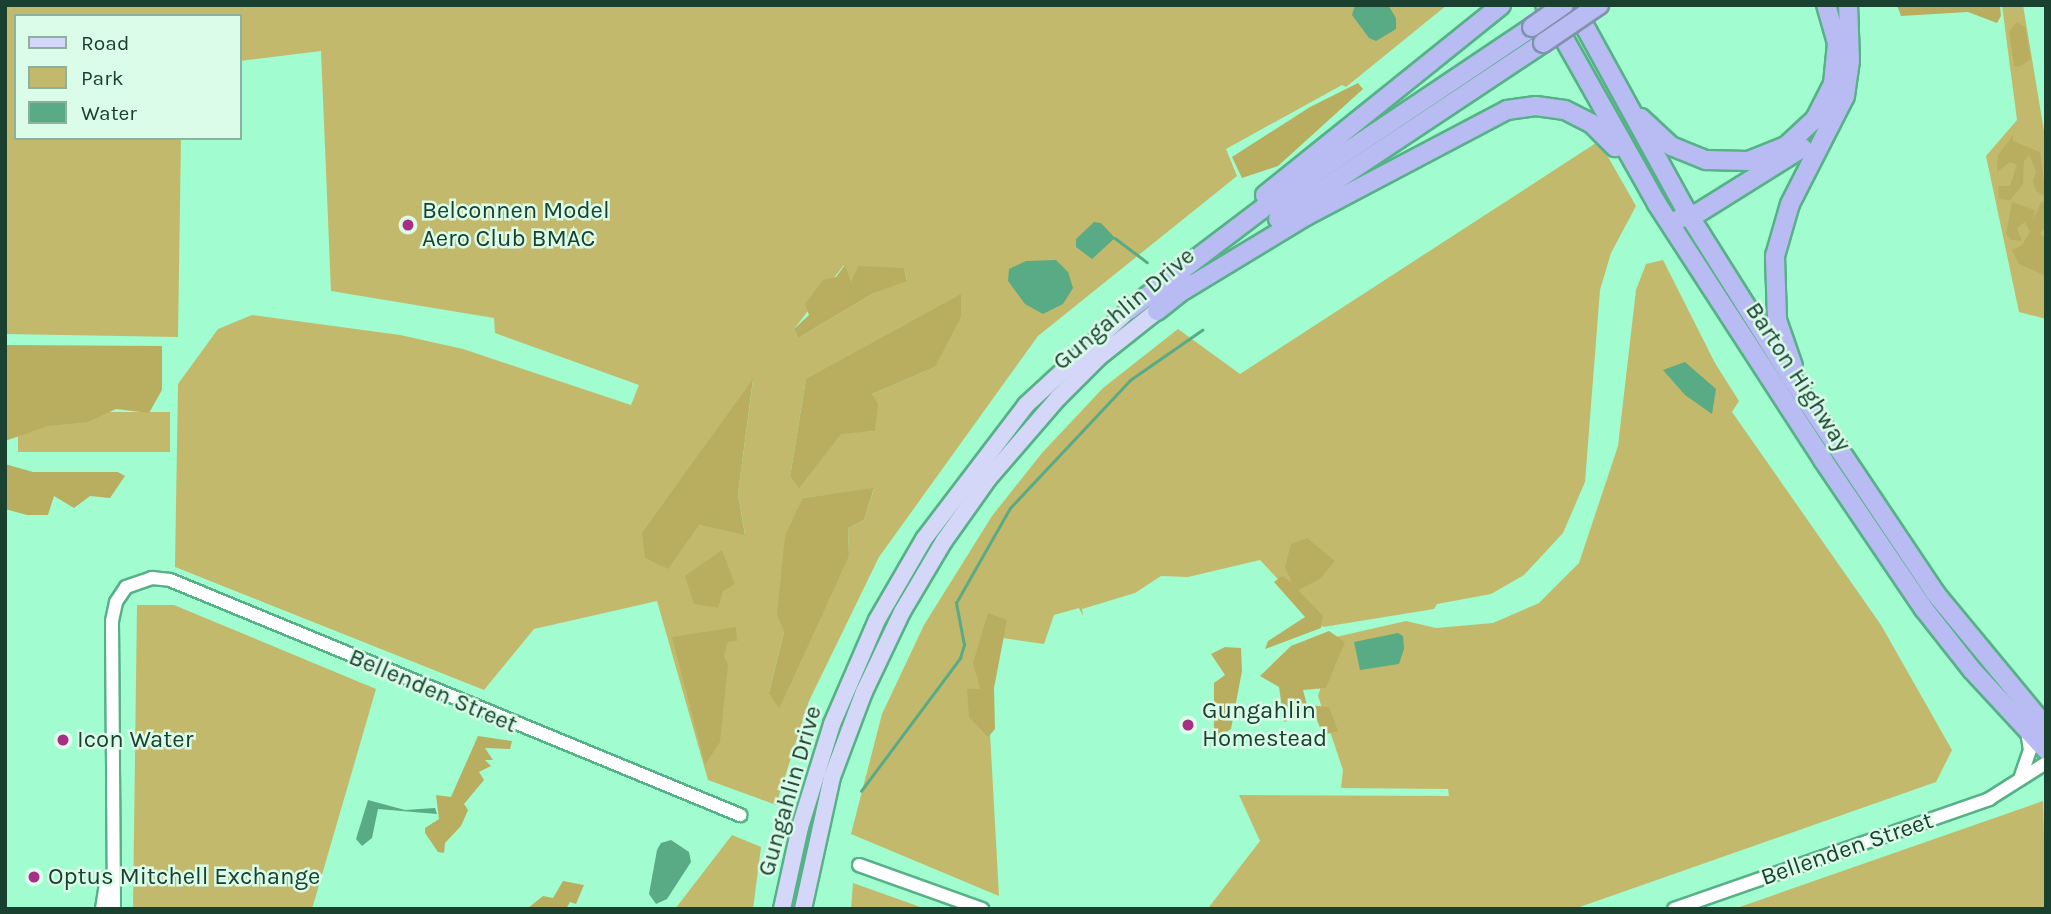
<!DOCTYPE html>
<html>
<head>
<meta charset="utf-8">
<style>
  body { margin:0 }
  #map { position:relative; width:2051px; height:914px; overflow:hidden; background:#a1fccf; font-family:Karla,sans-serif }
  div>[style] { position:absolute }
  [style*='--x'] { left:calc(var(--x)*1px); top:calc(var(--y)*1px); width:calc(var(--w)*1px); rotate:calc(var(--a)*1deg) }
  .green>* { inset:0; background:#c3b96c; transform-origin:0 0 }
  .forest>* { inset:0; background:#b9ae60 }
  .water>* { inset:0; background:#58ab84 }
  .stream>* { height:2.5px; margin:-1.25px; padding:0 1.25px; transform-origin:1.25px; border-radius:1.25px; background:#58ab84 }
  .roads { filter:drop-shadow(2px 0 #57b188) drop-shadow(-2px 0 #57b188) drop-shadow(0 2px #57b188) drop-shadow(0 -2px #57b188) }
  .minor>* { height:12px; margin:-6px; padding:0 6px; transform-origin:6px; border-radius:6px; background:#fff }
  .major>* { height:16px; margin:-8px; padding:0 8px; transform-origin:8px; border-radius:8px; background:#d5d7f8 }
  .highway>* { height:18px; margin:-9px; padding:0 9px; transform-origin:9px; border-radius:9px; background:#b9bcf3 }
  .bridges { filter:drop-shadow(2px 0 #8191ae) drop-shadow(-2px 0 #8191ae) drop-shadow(0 2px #8191ae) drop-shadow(0 -2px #8191ae) }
  .highway-bridge>* { height:18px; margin:-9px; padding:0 9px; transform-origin:9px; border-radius:9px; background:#b9bcf3 }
  .dots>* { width:19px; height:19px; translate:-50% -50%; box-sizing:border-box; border:4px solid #dafce9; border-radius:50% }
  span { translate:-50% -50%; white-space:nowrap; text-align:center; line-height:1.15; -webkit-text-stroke:5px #dafce9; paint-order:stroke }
  .poi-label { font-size:24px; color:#1a412f }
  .left { translate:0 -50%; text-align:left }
  .street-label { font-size:24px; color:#1a412f }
  .frame { position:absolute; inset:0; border:7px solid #1a412f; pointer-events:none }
  .legend { position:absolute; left:14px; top:14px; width:228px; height:126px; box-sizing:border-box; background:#dafce9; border:2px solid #8db19f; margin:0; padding:9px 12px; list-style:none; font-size:21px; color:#1a412f }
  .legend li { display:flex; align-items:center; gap:14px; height:35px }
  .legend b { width:35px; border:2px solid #8db19f }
</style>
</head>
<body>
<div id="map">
  <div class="green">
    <div style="clip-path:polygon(evenodd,5px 5px,1447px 5px,1346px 87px,1342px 85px,1226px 149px,1237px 176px,1038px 336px,879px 557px,809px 701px,776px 805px,708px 780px,657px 601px,534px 629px,484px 690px,175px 567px,178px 384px,218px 329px,252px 315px,400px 335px,463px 349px,631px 405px,639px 385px,495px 333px,494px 318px,331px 291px,321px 51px,240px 61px,240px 16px,16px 16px,16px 138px,181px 138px,178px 337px,5px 334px,5px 5px,844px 265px,851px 283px,904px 268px,907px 280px,872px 294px,798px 338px,794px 329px,844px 265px,5px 5px,935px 367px,872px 394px,875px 431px,841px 433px,799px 489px,790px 477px,806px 379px,935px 367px,5px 5px,753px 380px,738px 494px,745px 534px,699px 525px,642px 532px,753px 380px,5px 5px,874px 489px,864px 520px,848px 528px,849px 556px,769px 693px,784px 632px,803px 498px,874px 489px)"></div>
    <div style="clip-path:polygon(2002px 5px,2023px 5px,2046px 143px,2046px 319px,2019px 312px,1986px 156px,2017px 120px)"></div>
    <div style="clip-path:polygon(1599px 141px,1636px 206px,1611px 253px,1600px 290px,1585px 482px,1563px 533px,1524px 575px,1491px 594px,1437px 604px,1434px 609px,1323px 627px,1260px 560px,1188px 577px,1161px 576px,1135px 593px,1082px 609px,1083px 616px,1079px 608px,1054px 615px,1044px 644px,996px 637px,987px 679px,999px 896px,851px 834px,882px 714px,924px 625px,992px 516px,1042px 453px,1103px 388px,1178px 329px,1240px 374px)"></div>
    <div style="clip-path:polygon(1663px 260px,1715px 363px,1739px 401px,1732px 412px,1881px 625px,1952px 750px,1936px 782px,1574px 909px,1209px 907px,1260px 841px,1239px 795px,1449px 796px,1448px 789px,1341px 788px,1343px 770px,1318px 696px,1336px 637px,1406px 621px,1436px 628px,1493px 623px,1539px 603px,1579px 563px,1618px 446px,1636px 290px,1646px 264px)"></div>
    <div style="left:170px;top:412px;width:40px;height:152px;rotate:90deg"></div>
    <div style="clip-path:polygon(137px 605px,174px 605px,376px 689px,312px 909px,133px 909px)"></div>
    <div style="clip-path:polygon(2043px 801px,2046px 909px,1734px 909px)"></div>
    <div style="clip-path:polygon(732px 835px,761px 847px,753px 909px,675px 909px)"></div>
    <div style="clip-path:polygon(853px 883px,926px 909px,851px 909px)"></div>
  </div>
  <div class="forest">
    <div style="clip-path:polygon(1897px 5px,2000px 5px,2001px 16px,1997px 23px,1968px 12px,1901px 16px)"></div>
    <div style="clip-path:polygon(2017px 22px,2025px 27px,2031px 59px,2019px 67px,2014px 66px,2009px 31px)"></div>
    <div style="clip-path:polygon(1358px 83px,1363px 89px,1278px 166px,1242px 178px,1232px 157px,1310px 107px)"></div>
    <div style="clip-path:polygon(2013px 135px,2013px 141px,2040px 152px,2046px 197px,2036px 191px,2033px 181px,2036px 171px,2029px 155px,2024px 161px,2023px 184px,2010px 200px,1999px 199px,1998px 186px,2010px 186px,2017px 165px,2010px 162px,1997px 172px,1998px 155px)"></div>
    <div style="clip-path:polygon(2046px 201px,2046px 226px,2040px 234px,2046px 238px,2046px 276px,2019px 264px,2012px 250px,2022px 245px,2030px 232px,2025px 222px,2017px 228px,2022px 241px,2011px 240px,2006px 234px,2012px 202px,2035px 210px,2033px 220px,2041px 202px)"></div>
    <div style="clip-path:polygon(845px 265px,851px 282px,858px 266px,904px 268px,907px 281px,872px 294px,798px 338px,794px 329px,809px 315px,805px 304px,823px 280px,836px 277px)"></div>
    <div style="clip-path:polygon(961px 294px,961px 317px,935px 367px,872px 394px,878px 404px,875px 431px,841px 434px,799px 489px,790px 477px,806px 379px)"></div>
    <div style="clip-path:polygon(5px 345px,162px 346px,162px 390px,149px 413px,116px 409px,88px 422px,48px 426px,5px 441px)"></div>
    <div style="clip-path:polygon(753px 379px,738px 494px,745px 535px,699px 525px,668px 569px,645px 558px,642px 532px)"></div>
    <div style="clip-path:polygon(5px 464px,33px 472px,118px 472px,125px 476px,110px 498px,90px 496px,74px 508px,54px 496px,48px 515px,27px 515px,5px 509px)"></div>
    <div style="clip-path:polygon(874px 488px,864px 520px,848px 528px,849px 556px,779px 709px,769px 693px,784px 632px,777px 614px,785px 535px,803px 498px)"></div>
    <div style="clip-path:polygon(1307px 538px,1335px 561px,1320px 579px,1298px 590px,1323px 616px,1321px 628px,1265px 649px,1268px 641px,1305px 617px,1274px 582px,1282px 576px,1292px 583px,1285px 567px,1291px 544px)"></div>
    <div style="clip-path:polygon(722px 550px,735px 584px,723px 591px,718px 608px,694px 604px,685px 576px)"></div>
    <div style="clip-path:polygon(988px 613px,1007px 620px,994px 688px,995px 729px,988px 737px,969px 717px,967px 689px,980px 689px,973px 663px)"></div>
    <div style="clip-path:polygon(736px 627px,737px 641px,728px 642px,724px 656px,728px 665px,720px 742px,705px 765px,672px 637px)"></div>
    <div style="clip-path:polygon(1329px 631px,1345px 642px,1326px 688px,1303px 690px,1307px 705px,1329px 707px,1338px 731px,1323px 735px,1313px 710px,1284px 722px,1279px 687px,1260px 676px,1291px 646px)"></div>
    <div style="clip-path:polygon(1225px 647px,1241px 648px,1242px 671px,1231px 729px,1214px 740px,1214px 683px,1225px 675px,1211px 654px)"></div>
    <div style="clip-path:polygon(478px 736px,512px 741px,510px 749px,485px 748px,493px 760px,485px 760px,491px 766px,479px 772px,484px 780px,464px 804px,468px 810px,461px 826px,445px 843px,444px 853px,438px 852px,425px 833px,425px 828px,439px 819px,436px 795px,451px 797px)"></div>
    <div style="clip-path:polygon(563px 881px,584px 885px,576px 904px,570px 902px,566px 909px,527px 909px,543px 896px,553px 898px)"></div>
  </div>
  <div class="water">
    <div style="clip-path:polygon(1355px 5px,1388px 5px,1396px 18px,1396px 29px,1376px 41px,1369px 38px,1352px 15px)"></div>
    <div style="clip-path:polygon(1094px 222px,1101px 223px,1115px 238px,1092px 259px,1076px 247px,1076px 239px)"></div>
    <div style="clip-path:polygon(1056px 260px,1068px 272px,1073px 288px,1063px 304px,1043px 314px,1025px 304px,1008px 281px,1009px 269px,1026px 261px)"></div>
    <div style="clip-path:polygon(1685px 362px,1716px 389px,1712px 414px,1685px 395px,1663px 370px)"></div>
    <div style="clip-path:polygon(1398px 633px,1403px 636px,1404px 649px,1399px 664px,1360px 670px,1354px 642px)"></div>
    <div style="clip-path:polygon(368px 800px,405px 810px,435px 808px,437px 814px,378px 809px,372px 838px,362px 846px,356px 839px)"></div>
    <div style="clip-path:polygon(671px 840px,689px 852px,691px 862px,667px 899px,656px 904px,649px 894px,657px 850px,661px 843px)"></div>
  </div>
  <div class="stream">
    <div style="--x:1115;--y:238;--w:40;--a:37"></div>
    <div style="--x:861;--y:791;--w:166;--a:-53.3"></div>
    <div style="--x:960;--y:658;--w:14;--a:-73"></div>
    <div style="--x:964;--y:645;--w:43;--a:-100.8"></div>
    <div style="--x:956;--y:603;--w:109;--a:-60.4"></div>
    <div style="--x:1010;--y:508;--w:175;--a:-46.8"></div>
    <div style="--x:1130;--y:380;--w:88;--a:-34.8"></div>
  </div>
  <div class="roads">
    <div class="minor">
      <div style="--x:2020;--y:779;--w:31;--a:-71"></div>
      <div style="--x:2030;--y:750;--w:20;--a:-99"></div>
      <div style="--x:859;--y:865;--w:131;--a:19.7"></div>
      <div style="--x:102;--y:909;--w:31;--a:-81"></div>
      <div style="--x:114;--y:909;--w:288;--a:-90.4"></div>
      <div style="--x:112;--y:621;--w:19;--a:-78"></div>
      <div style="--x:116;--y:602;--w:18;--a:-56"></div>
      <div style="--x:126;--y:587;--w:28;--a:-19"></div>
      <div style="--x:152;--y:578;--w:18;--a:6"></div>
      <div style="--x:170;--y:580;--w:617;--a:22.41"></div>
      <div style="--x:1674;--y:909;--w:334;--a:-19.2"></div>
      <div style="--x:1989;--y:799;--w:67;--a:-32.3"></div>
    </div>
    <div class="major">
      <div style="--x:782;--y:909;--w:84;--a:-77.6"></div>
      <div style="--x:800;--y:827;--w:108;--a:-72.7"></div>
      <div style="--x:832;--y:724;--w:113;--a:-66.6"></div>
      <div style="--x:877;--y:620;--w:94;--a:-59.9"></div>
      <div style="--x:924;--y:539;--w:168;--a:-52.7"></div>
      <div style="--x:1026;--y:405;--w:140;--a:-42.7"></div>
      <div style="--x:803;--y:909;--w:135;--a:-77.6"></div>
      <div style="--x:832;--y:777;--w:91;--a:-69.4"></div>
      <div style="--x:864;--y:692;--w:89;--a:-64.6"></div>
      <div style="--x:902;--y:612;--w:82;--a:-59.4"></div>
      <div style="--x:944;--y:541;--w:76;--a:-54.6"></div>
      <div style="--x:988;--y:479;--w:107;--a:-49.2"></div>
      <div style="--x:1058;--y:398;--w:58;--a:-45"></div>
      <div style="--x:1099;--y:357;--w:74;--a:-38.4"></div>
    </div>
    <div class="highway">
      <div style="--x:1545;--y:5;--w:228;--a:60.6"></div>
      <div style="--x:1657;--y:204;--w:305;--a:57"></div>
      <div style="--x:1823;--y:460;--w:180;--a:55.9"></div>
      <div style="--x:1924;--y:609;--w:78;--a:51.8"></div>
      <div style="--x:1972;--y:670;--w:109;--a:47.2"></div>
      <div style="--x:1573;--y:5;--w:233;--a:61.2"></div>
      <div style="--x:1685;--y:209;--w:197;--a:57.8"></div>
      <div style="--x:1790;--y:376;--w:261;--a:56.2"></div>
      <div style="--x:1935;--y:593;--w:174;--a:50.4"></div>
      <div style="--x:1641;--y:118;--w:41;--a:43"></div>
      <div style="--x:1671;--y:146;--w:38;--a:22"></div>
      <div style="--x:1706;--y:160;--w:42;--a:1.4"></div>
      <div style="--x:1748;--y:161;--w:41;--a:-21.5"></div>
      <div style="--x:1786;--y:146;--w:40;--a:-43"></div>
      <div style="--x:1815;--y:119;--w:39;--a:-63"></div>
      <div style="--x:1833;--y:84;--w:41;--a:-84.4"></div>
      <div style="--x:1837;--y:43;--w:40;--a:-106"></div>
      <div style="--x:1265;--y:195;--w:303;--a:-38.8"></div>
      <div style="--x:1278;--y:219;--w:318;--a:-33.6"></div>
      <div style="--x:1679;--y:219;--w:20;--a:-18"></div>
      <div style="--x:1698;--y:213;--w:123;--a:-32"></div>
      <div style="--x:1184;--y:290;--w:143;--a:-31.2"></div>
      <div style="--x:1306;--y:216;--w:227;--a:-27.8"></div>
      <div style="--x:1507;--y:110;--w:29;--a:-8"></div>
      <div style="--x:1536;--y:106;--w:29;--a:8"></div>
      <div style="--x:1565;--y:110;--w:30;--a:27"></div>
      <div style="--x:1592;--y:124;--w:33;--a:45"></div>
      <div style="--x:1129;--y:310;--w:172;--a:-37.2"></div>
      <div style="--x:1266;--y:206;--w:321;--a:-33.9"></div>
      <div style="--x:1157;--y:311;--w:43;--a:-38.5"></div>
      <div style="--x:1793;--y:366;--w:49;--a:-109.2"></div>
      <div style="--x:1777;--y:320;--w:64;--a:-91.8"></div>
      <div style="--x:1775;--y:256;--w:54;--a:-73.9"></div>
      <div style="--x:1790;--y:204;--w:121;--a:-63"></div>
      <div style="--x:1845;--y:96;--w:35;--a:-82"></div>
      <div style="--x:1850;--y:61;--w:56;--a:-92"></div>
    </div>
  </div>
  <div class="bridges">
    <div class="highway-bridge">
      <div style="--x:1532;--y:27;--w:39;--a:-35"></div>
      <div style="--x:1543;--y:43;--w:68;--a:-34.2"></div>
    </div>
  </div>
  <div class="dots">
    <div style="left:408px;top:225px;background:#a82f85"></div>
    <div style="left:1188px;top:725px;background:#a82f85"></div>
    <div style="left:63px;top:740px;background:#a82f85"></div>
    <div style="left:34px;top:877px;background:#a82f85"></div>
  </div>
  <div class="poi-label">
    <span class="left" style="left:422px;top:225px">Belconnen Model<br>Aero Club BMAC</span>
    <span class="left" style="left:1202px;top:725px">Gungahlin<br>Homestead</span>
    <span class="left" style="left:77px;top:740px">Icon Water</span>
    <span class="left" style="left:48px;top:877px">Optus Mitchell Exchange</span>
  </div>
  <div class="street-label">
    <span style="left:1124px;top:309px;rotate:-40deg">Gungahlin Drive</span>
    <span style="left:1798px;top:377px;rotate:57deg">Barton Highway</span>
    <span style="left:433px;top:691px;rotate:23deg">Bellenden Street</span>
    <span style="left:790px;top:791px;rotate:-74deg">Gungahlin Drive</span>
    <span style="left:1847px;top:849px;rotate:-19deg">Bellenden Street</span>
  </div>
  <div class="frame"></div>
  <ul class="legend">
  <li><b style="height:9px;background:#d5d7f8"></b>Road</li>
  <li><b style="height:19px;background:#c3b96c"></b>Park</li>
  <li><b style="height:19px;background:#58ab84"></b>Water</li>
  </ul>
</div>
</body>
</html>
